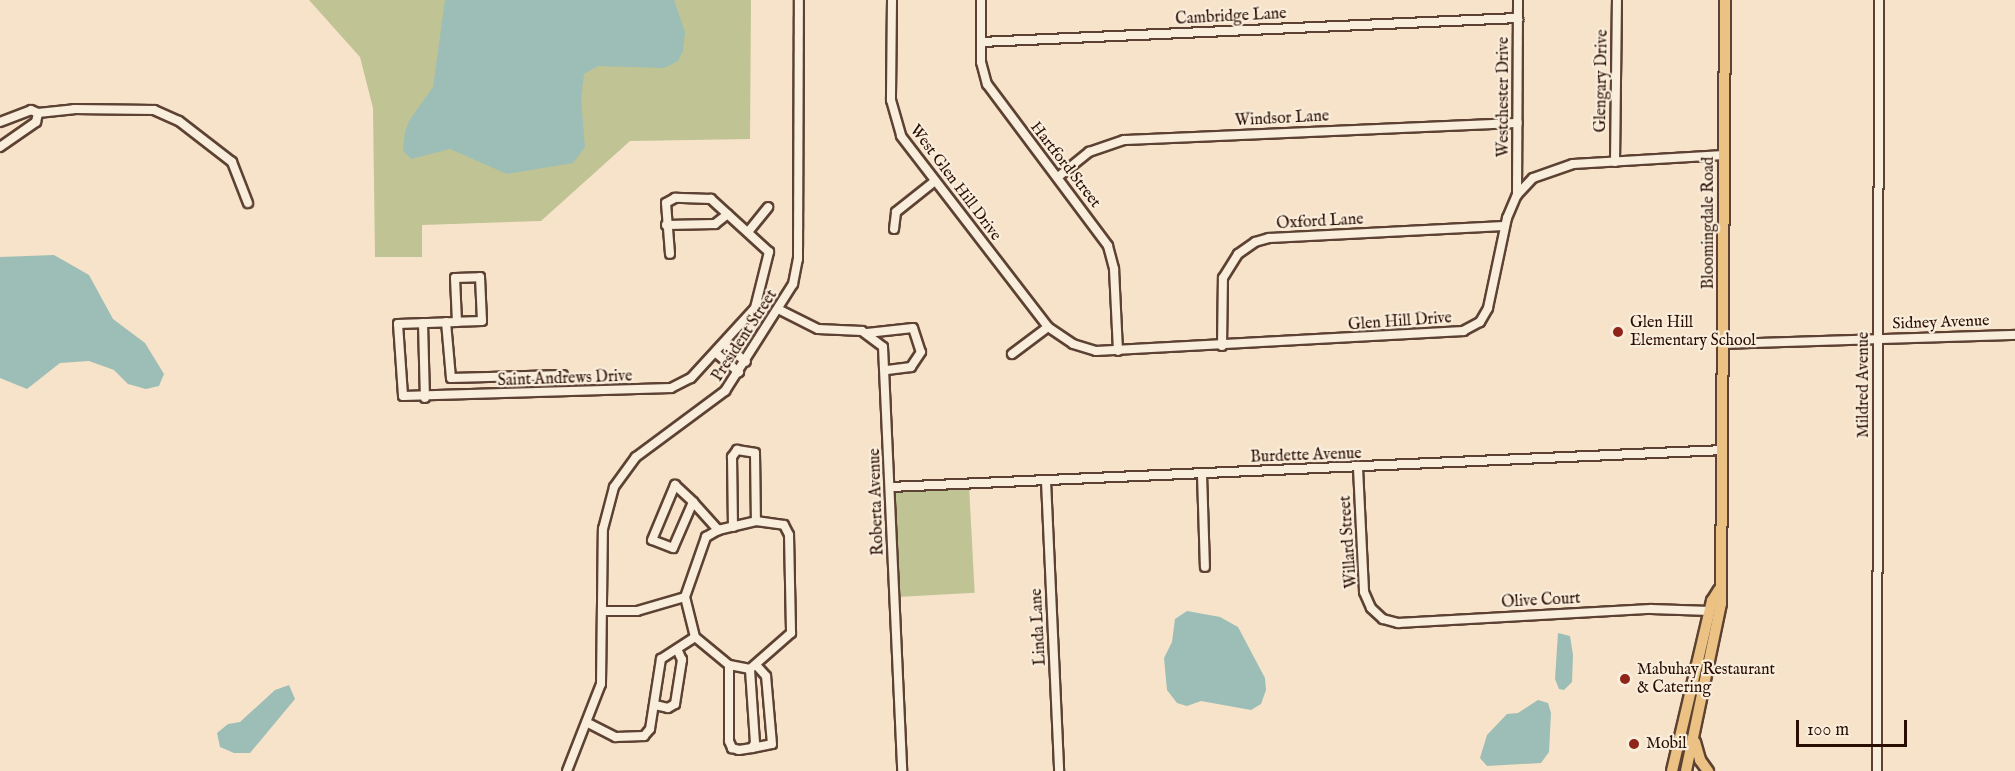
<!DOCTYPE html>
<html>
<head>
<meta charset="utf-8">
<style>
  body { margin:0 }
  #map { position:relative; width:2015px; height:771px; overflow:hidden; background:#f6e3c9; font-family:"IM FELL English",serif }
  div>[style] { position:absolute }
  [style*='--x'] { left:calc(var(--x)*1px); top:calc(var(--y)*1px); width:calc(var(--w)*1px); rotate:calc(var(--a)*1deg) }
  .green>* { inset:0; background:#c0c394; transform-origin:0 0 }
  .water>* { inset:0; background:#9dbeb6 }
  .roads { filter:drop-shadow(2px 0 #5d4233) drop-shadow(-2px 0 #5d4233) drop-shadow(0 2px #5d4233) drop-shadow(0 -2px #5d4233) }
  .minor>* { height:8px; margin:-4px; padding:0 4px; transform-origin:4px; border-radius:4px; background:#f9eddc }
  .major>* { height:10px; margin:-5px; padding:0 5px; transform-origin:5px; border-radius:5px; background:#ebc284 }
  .dots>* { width:16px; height:16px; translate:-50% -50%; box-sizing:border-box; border:3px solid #f9eddc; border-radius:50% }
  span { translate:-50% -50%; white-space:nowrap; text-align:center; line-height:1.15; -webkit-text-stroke:4.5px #f9eddc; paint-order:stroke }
  .street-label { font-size:16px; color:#2a0d01 }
  .poi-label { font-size:16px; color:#2a0d01 }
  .left { translate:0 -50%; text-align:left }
  .scale { position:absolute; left:1796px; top:720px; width:111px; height:27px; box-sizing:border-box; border:3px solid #2a0d01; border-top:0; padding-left:8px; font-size:18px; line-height:21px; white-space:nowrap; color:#2a0d01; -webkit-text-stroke:4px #f9eddc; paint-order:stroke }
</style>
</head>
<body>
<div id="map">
  <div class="green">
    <div style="clip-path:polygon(309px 0,751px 0,750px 139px,630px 141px,541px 221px,422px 225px,422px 257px,375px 257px,373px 108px,360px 57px)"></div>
    <div style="left:969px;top:485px;width:108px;height:77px;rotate:87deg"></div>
  </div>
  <div class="water">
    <div style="clip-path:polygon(445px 0,674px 0,685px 32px,683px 51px,678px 61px,664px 68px,598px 66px,584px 74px,581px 99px,585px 147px,573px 163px,507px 174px,450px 149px,411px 159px,403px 151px,405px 132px,409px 121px,433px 87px)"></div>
    <div style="clip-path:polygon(54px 255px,89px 275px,113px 319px,145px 343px,164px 374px,159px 386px,146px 389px,128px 384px,114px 370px,89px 361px,60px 363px,27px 389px,0 378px,0 257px)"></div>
    <div style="clip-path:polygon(1187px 611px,1220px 617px,1238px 627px,1265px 678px,1266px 690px,1261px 704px,1251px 710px,1201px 701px,1187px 706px,1177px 703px,1167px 690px,1164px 658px,1172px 642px,1175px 619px)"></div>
    <div style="clip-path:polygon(1558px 633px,1570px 636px,1573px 655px,1572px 682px,1564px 690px,1559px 689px,1555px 679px)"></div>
    <div style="clip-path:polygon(289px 685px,295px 699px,250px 753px,234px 753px,220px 747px,217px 733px,228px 724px,240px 722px,275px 690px)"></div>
    <div style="clip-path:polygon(1538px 700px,1548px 703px,1551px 713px,1549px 752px,1541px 763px,1487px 766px,1480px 758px,1487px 735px,1507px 714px,1518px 713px)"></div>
  </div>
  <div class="roads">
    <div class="minor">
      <div style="--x:892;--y:0;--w:100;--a:90.6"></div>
      <div style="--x:891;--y:100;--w:37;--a:74"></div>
      <div style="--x:901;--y:136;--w:241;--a:52.4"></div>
      <div style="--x:1048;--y:327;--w:30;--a:34"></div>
      <div style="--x:1073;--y:344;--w:24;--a:17"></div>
      <div style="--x:1096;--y:351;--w:368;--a:-3.1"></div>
      <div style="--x:1463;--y:331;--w:19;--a:-28"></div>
      <div style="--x:1480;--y:322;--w:16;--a:-60"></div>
      <div style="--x:1488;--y:308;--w:92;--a:-78.1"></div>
      <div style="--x:1507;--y:218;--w:25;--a:-67"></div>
      <div style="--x:1517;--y:195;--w:23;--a:-47"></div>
      <div style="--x:1533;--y:178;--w:42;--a:-19.3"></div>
      <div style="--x:1573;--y:164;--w:151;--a:-3.4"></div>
      <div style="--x:981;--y:0;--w:62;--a:90"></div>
      <div style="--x:981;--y:62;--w:23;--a:75"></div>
      <div style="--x:987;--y:84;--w:202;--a:53.2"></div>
      <div style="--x:1108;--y:246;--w:24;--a:75"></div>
      <div style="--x:1114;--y:269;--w:82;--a:87.2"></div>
      <div style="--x:981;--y:42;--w:538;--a:-2.56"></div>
      <div style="--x:0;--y:122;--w:33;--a:-21"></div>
      <div style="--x:31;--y:110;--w:8;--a:23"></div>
      <div style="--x:38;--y:113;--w:36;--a:-6"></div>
      <div style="--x:74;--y:109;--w:80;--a:0.7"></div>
      <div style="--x:154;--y:110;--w:27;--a:24"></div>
      <div style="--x:179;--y:121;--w:67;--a:37.7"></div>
      <div style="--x:232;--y:162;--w:44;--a:68.7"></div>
      <div style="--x:0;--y:147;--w:44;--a:-34.8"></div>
      <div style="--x:36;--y:122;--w:9;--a:-77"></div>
      <div style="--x:1615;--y:162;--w:162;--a:-89.3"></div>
      <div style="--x:1058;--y:177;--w:40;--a:-39"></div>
      <div style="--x:1089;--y:152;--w:37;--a:-19"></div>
      <div style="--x:1124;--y:140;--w:394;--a:-2.5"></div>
      <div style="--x:1517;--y:195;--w:195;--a:-89.7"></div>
      <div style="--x:666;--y:225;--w:49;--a:-1.2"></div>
      <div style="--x:715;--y:224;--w:16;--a:-38"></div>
      <div style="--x:894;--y:229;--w:17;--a:-83"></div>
      <div style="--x:896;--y:212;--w:50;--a:-38.5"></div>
      <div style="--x:748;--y:232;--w:32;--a:-51"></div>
      <div style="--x:780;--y:310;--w:42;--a:26.6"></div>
      <div style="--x:818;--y:329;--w:44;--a:2.6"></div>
      <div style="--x:862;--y:331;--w:26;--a:37"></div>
      <div style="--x:883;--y:347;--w:424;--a:87.4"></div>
      <div style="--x:446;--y:322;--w:56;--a:84.9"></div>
      <div style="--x:451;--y:378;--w:112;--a:-1.5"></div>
      <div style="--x:457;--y:322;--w:44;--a:-92.6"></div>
      <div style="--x:455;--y:278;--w:25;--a:-2"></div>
      <div style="--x:480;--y:277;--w:44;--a:87.4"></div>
      <div style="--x:482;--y:321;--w:25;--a:178"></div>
      <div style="--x:457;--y:322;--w:59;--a:178.1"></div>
      <div style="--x:398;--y:324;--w:72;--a:86"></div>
      <div style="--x:403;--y:396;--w:268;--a:-1.7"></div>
      <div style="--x:671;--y:388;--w:22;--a:-27"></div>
      <div style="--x:691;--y:378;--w:95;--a:-47.6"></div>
      <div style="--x:755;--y:308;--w:58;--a:-76"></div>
      <div style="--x:769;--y:252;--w:79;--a:-137.6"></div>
      <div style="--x:711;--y:199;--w:36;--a:-178"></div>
      <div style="--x:675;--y:198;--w:10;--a:151"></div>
      <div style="--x:666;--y:203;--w:51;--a:85.5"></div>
      <div style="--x:423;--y:323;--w:75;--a:88.5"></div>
      <div style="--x:867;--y:333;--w:46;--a:-6.2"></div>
      <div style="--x:913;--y:328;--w:25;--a:72"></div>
      <div style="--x:921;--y:352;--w:18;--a:124"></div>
      <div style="--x:911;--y:367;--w:24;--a:173"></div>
      <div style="--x:724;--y:344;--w:28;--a:39"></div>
      <div style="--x:1723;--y:344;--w:292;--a:-1.8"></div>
      <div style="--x:1222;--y:346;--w:68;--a:-89.2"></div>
      <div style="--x:1223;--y:278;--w:28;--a:-58"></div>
      <div style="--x:1238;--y:254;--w:21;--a:-35"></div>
      <div style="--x:1255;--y:242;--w:15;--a:-16"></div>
      <div style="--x:1269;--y:238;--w:236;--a:-2.9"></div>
      <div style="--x:716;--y:353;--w:30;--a:40"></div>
      <div style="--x:1012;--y:354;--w:45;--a:-36.9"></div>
      <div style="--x:1358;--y:468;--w:124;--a:87.2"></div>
      <div style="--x:1364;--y:592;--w:17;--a:66"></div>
      <div style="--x:1371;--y:608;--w:16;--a:43"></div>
      <div style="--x:1383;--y:619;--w:16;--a:15"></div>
      <div style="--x:1398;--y:623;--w:253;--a:-3.2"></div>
      <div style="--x:1651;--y:609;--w:59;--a:1.9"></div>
      <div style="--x:1202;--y:474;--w:93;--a:88.2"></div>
      <div style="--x:1046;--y:481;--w:290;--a:87.4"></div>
      <div style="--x:890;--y:487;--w:834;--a:-2.54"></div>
      <div style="--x:693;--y:502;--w:50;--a:113.5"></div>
      <div style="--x:673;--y:548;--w:22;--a:-159"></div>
      <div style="--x:652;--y:540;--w:60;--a:-67.3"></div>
      <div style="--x:675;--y:485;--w:25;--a:43"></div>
      <div style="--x:693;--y:502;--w:38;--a:48"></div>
      <div style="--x:756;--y:521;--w:28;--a:8"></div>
      <div style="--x:784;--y:525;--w:11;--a:63"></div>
      <div style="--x:789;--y:535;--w:98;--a:88.8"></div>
      <div style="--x:791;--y:633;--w:55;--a:138.7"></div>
      <div style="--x:750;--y:669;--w:21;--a:-169"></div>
      <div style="--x:729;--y:665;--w:44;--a:-140.5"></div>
      <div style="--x:695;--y:637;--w:41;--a:-104"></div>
      <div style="--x:685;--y:597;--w:64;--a:-70.7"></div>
      <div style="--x:706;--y:537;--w:14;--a:-30"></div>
      <div style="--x:718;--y:530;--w:39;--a:-13"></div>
      <div style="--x:733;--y:527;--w:70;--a:-90.8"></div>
      <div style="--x:732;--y:457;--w:9;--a:-54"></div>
      <div style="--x:737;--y:450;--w:18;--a:9"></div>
      <div style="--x:755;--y:453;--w:68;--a:89.2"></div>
      <div style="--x:602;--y:611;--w:35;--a:0"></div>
      <div style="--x:637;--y:611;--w:50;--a:-16.3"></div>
      <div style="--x:729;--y:665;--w:76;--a:90"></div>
      <div style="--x:729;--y:741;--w:8;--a:67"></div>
      <div style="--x:732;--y:748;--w:7;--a:16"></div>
      <div style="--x:739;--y:750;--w:13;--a:-9"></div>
      <div style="--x:752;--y:748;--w:6;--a:-59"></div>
      <div style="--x:755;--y:743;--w:74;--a:-93.9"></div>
      <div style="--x:655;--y:705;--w:13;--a:13"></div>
      <div style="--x:668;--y:708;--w:8;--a:-30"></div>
      <div style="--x:675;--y:704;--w:45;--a:-81"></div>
      <div style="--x:682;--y:660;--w:12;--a:-114"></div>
      <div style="--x:588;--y:723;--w:31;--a:27"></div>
      <div style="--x:616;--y:737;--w:28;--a:-2"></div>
      <div style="--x:644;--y:736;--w:9;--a:-49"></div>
      <div style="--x:650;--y:729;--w:71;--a:-81.1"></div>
      <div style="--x:661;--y:659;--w:40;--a:-32.9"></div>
      <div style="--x:752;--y:748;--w:20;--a:-11"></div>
      <div style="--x:772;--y:744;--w:68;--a:-95"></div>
      <div style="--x:766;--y:676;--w:15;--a:-132"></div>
      <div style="--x:567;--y:771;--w:93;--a:-68.7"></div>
      <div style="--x:601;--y:684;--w:155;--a:-89.3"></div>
      <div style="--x:603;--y:529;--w:43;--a:-75.3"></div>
      <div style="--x:614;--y:487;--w:37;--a:-54"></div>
      <div style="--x:636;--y:457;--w:111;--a:-36.6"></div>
      <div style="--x:725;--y:391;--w:127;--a:-57.6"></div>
      <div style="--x:793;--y:284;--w:25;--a:-79"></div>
      <div style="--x:798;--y:259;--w:259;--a:-89.8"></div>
      <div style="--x:1877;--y:771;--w:771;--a:-89.85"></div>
    </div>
    <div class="major">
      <div style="--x:1695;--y:742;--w:19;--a:74"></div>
      <div style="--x:1700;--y:760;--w:14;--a:54"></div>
      <div style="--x:1672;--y:771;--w:175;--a:-76.8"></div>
      <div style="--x:1712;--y:601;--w:13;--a:-58"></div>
      <div style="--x:1686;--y:771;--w:171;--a:-78.2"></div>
      <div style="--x:1721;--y:604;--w:604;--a:-89.62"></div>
    </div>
  </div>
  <div class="dots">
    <div style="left:1618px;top:332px;background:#8f2418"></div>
    <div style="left:1625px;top:679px;background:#8f2418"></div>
    <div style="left:1634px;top:744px;background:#8f2418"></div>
  </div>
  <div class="street-label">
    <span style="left:1231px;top:17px;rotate:-3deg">Cambridge Lane</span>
    <span style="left:1602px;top:81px;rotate:-89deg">Glengary Drive</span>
    <span style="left:1504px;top:97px;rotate:-90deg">Westchester Drive</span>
    <span style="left:1282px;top:119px;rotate:-3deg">Windsor Lane</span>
    <span style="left:1065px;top:165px;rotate:52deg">Hartford Street</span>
    <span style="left:955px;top:183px;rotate:53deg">West Glen Hill Drive</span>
    <span style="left:1320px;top:222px;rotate:-3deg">Oxford Lane</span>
    <span style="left:1709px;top:223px;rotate:-90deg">Bloomingdale Road</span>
    <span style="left:1400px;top:322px;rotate:-4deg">Glen Hill Drive</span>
    <span style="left:1941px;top:323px;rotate:-2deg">Sidney Avenue</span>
    <span style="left:745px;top:336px;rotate:-57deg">President Street</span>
    <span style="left:565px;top:379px;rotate:-2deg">Saint Andrews Drive</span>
    <span style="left:1864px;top:385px;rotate:-90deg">Mildred Avenue</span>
    <span style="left:1306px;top:456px;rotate:-2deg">Burdette Avenue</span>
    <span style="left:877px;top:502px;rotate:-92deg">Roberta Avenue</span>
    <span style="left:1349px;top:542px;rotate:-94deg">Willard Street</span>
    <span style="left:1541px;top:601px;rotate:-3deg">Olive Court</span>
    <span style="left:1039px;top:627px;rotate:-93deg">Linda Lane</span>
  </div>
  <div class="poi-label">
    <span class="left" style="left:1630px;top:332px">Glen Hill<br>Elementary School</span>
    <span class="left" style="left:1637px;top:679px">Mabuhay Restaurant<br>&amp; Catering</span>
    <span class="left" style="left:1646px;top:744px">Mobil</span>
  </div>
  <div class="scale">100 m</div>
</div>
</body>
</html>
